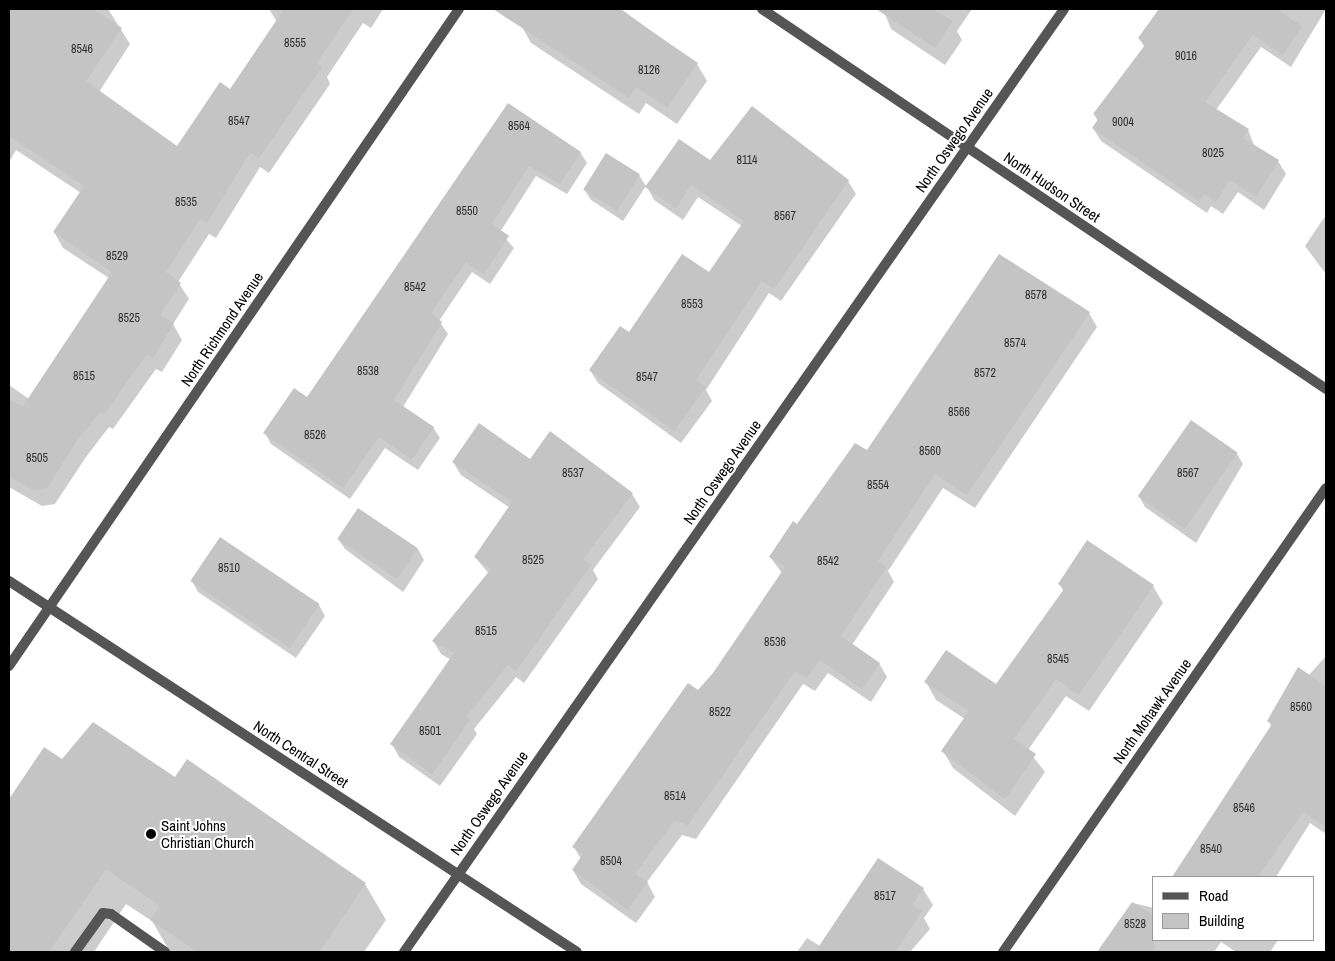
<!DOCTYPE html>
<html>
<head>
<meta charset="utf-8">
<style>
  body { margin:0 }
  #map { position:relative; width:1335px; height:961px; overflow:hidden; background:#fff; font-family:"Archivo Narrow",sans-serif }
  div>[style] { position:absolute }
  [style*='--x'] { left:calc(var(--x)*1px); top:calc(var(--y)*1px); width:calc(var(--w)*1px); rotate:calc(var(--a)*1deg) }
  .shadow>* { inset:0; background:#0003 }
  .building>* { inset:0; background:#c4c4c4; transform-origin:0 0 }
  .lane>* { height:10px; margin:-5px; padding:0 5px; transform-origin:5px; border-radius:5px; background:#555 }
  .street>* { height:10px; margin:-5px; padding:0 5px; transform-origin:5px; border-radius:5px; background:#555 }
  .dots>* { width:14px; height:14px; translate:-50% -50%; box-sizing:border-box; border:2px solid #fff; border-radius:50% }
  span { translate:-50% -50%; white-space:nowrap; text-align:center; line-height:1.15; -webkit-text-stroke:4px #fff; paint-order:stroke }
  .number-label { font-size:12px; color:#313131 }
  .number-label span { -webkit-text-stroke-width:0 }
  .street-label { font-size:15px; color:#000 }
  .poi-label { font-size:15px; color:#000 }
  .left { translate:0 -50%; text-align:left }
  .frame { position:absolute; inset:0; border:10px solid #000; pointer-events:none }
  .legend { position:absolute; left:1152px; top:876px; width:162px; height:65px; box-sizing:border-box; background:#fff; border:1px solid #999; margin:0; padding:6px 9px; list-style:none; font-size:15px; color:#000 }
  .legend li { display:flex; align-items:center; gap:10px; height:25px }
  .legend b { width:25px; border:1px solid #999 }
</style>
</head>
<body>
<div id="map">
  <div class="shadow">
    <div style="clip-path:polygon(9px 9px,108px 9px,130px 44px,99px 92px,178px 147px,231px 90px,277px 22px,269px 9px,383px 9px,371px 28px,363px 23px,327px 77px,330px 84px,269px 173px,260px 167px,216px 238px,209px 234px,178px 282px,189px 299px,173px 324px,182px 340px,162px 372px,156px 369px,113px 429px,109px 427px,86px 457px,55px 504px,42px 506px,9px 487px,9px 385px,29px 399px,109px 278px,63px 248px,54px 232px,81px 193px,16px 150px,9px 162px)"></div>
    <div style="clip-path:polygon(534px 9px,621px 9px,697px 64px,707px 81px,677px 124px,646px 103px,639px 114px,531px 43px,522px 27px)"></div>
    <div style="clip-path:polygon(883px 9px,972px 9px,957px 31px,962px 40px,945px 65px,891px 29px)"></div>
    <div style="clip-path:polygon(1159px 9px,1326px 9px,1291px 67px,1261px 47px,1216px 110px,1248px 130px,1254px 145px,1278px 161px,1286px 174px,1264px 210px,1238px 192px,1223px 214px,1211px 206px,1207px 213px,1101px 141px,1093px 128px,1098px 122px,1094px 114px,1145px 48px,1139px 38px)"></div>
    <div style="clip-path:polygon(509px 105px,580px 152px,587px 163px,567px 194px,536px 176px,500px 232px,514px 248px,490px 284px,472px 272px,439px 321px,448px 334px,403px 407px,433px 427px,440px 438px,418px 470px,385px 448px,350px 499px,271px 444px,265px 433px,307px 399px)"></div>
    <div style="clip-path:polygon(752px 108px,848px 181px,856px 194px,781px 301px,769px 293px,706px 390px,712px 401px,681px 443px,598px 383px,590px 370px,709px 273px,742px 226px,698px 197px,683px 220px,654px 200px,647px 187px,711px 161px)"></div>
    <div style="clip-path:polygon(639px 175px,646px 186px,623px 221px,591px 200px,584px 189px)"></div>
    <div style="clip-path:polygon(1326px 215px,1326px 274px,1305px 246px)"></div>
    <div style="clip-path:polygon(1089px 313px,1097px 327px,975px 508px,943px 488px,888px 571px,894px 582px,852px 645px,879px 663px,887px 677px,871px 702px,828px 673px,815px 691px,803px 684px,696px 839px,682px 835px,647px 882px,655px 897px,636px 923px,581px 884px,573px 870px,581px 859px,574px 847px,714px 674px,782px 573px,770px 557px,797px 526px,867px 452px)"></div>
    <div style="clip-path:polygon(1237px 454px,1243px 464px,1196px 543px,1145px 507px,1139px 496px)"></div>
    <div style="clip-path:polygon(531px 460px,632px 494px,640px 507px,593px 570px,598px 579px,524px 683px,516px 677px,474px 729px,477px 734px,440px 786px,399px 757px,392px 744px,451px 660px,441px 654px,433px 641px,489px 574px,475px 557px,510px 508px,461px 475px,453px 462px)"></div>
    <div style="clip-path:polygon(359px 510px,418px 549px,424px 560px,403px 592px,345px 549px,338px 539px)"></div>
    <div style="clip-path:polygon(192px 581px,319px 605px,325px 616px,296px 658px,198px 592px)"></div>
    <div style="clip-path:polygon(1060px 585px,1153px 586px,1163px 603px,1089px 711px,1066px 696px,1028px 750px,1045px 772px,1015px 816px,953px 768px,943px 751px,965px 719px,936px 700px,926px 682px,996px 686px,1064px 592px)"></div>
    <div style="clip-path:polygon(1326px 656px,1326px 834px,1310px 823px,1276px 877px,1174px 877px,1272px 727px,1268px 721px)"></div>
    <div style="clip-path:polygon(62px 760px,175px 779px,365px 884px,386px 920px,364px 952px,170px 952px,152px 921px,126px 904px,94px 952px,9px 952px,9px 819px)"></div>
    <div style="clip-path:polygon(923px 889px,933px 905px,924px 918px,930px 929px,910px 952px,797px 952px,807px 938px,820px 946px)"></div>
    <div style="clip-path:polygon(1133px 903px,1154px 908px,1154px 940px,1278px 940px,1270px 952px,1236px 952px,1221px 942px,1214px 952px,1113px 952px,1106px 941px)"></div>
  </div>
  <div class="building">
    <div style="clip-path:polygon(9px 9px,92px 9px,122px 28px,86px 81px,177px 146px,220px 82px,230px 89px,284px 9px,353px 9px,317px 63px,322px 67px,259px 158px,250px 153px,207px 223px,200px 219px,166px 272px,181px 283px,160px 315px,174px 323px,153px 358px,147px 354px,104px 414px,100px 412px,77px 441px,47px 488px,33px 490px,9px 476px,9px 400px,23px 406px,112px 272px,53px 232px,84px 186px,9px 136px)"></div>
    <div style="clip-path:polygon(493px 9px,619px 9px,698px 63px,667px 108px,636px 87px,629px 98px)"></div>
    <div style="clip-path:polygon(876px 9px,932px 9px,953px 21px,935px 48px)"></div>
    <div style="clip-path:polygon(1159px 9px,1276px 9px,1302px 26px,1283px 55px,1253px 35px,1205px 102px,1249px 129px,1243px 138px,1279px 160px,1256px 197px,1230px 180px,1216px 202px,1204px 194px,1199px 201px,1092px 128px,1099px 118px,1093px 114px,1145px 45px,1138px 38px)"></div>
    <div style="clip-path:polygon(508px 103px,581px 152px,560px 184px,529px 166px,492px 224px,509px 236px,484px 274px,466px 262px,431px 313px,442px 322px,394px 400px,434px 427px,412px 460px,379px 437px,343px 488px,263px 433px,294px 388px,307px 397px)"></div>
    <div style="clip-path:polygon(752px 106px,849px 180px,774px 289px,762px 281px,696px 380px,706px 387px,674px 431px,589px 370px,620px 326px,629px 332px,682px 254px,709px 272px,744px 221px,691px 185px,676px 208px,645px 187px,679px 139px,710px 160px)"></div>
    <div style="left:606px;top:153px;width:40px;height:43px;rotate:32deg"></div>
    <div style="clip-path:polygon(999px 254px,1090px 312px,967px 495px,935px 474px,878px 561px,887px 567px,841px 636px,880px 663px,862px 689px,820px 660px,807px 678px,795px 671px,688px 825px,674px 821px,635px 874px,648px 882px,628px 910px,572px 870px,583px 854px,572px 847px,688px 683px,698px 690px,713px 673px,785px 567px,769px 557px,793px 521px,797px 524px,855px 443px,867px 450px)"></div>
    <div style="left:1191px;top:420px;width:57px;height:93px;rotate:35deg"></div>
    <div style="clip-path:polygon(479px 423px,530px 459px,550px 431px,633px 493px,583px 559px,591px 565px,516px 671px,508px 665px,466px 717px,470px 720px,432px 774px,390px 744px,454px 653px,432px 641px,491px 569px,474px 557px,512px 502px,452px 462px)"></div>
    <div style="left:358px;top:508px;width:72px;height:37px;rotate:34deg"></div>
    <div style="left:220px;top:537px;width:120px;height:53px;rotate:34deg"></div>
    <div style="clip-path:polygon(1087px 540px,1154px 585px,1079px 695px,1056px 679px,1014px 739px,1036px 754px,1005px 799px,941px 751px,969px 711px,924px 682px,946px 650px,996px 684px,1064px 589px,1058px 584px)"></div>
    <div style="clip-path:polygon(1298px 667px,1326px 686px,1326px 827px,1303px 812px,1258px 877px,1172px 877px,1272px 724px,1267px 721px)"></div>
    <div style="clip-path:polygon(93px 722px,175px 777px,187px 759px,366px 883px,319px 952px,198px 952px,150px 920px,160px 906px,106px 869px,49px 952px,9px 952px,9px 799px,44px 747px,62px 759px)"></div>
    <div style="clip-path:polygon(878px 858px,924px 888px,912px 905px,922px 911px,895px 952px,815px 952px)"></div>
    <div style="clip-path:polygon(1132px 902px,1154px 916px,1154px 952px,1097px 952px)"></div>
  </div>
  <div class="lane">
    <div style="--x:75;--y:952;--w:48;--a:-54.3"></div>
    <div style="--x:103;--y:913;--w:8;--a:7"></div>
    <div style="--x:111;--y:914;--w:66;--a:35.1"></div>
  </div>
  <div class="street">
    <div style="--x:762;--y:9;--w:680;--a:33.97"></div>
    <div style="--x:9;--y:581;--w:678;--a:33.15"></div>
    <div style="--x:9;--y:666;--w:796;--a:-55.59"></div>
    <div style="--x:404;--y:952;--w:1151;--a:-55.01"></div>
    <div style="--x:1003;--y:952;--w:565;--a:-55.16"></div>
  </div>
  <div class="dots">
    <div style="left:151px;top:834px;background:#000"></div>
  </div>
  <div class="number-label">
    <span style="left:295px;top:44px">8555</span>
    <span style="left:82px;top:50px">8546</span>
    <span style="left:1186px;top:57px">9016</span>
    <span style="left:649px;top:71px">8126</span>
    <span style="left:239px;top:122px">8547</span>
    <span style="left:1123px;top:123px">9004</span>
    <span style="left:519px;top:127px">8564</span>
    <span style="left:1213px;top:154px">8025</span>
    <span style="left:747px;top:161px">8114</span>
    <span style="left:186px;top:203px">8535</span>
    <span style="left:467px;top:212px">8550</span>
    <span style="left:785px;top:217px">8567</span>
    <span style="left:117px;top:257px">8529</span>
    <span style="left:415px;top:288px">8542</span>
    <span style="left:1036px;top:296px">8578</span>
    <span style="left:692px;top:305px">8553</span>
    <span style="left:129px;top:319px">8525</span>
    <span style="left:1015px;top:344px">8574</span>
    <span style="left:368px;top:372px">8538</span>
    <span style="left:985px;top:374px">8572</span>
    <span style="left:84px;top:377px">8515</span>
    <span style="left:647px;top:378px">8547</span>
    <span style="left:959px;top:413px">8566</span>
    <span style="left:315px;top:436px">8526</span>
    <span style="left:930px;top:452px">8560</span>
    <span style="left:37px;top:459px">8505</span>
    <span style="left:573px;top:474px">8537</span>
    <span style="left:1188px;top:474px">8567</span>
    <span style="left:878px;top:486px">8554</span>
    <span style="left:533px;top:561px">8525</span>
    <span style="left:828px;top:562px">8542</span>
    <span style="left:229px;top:569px">8510</span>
    <span style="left:486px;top:632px">8515</span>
    <span style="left:775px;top:643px">8536</span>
    <span style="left:1058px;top:660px">8545</span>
    <span style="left:1301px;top:708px">8560</span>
    <span style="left:720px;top:713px">8522</span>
    <span style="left:430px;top:732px">8501</span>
    <span style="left:675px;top:797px">8514</span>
    <span style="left:1244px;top:809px">8546</span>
    <span style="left:1211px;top:850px">8540</span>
    <span style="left:611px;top:862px">8504</span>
    <span style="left:885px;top:897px">8517</span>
    <span style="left:1135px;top:925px">8528</span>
  </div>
  <div class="street-label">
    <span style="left:954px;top:140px;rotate:-55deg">North Oswego Avenue</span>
    <span style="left:1052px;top:187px;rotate:34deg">North Hudson Street</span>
    <span style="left:222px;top:329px;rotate:-56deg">North Richmond Avenue</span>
    <span style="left:722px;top:472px;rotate:-55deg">North Oswego Avenue</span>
    <span style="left:1152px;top:711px;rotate:-55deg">North Mohawk Avenue</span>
    <span style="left:301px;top:754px;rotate:33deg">North Central Street</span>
    <span style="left:489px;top:803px;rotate:-55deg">North Oswego Avenue</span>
  </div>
  <div class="poi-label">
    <span class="left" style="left:161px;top:834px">Saint Johns<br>Christian Church</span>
  </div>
  <div class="frame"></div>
  <ul class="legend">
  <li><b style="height:6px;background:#555"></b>Road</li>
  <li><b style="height:14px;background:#c4c4c4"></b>Building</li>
  </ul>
</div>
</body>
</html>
